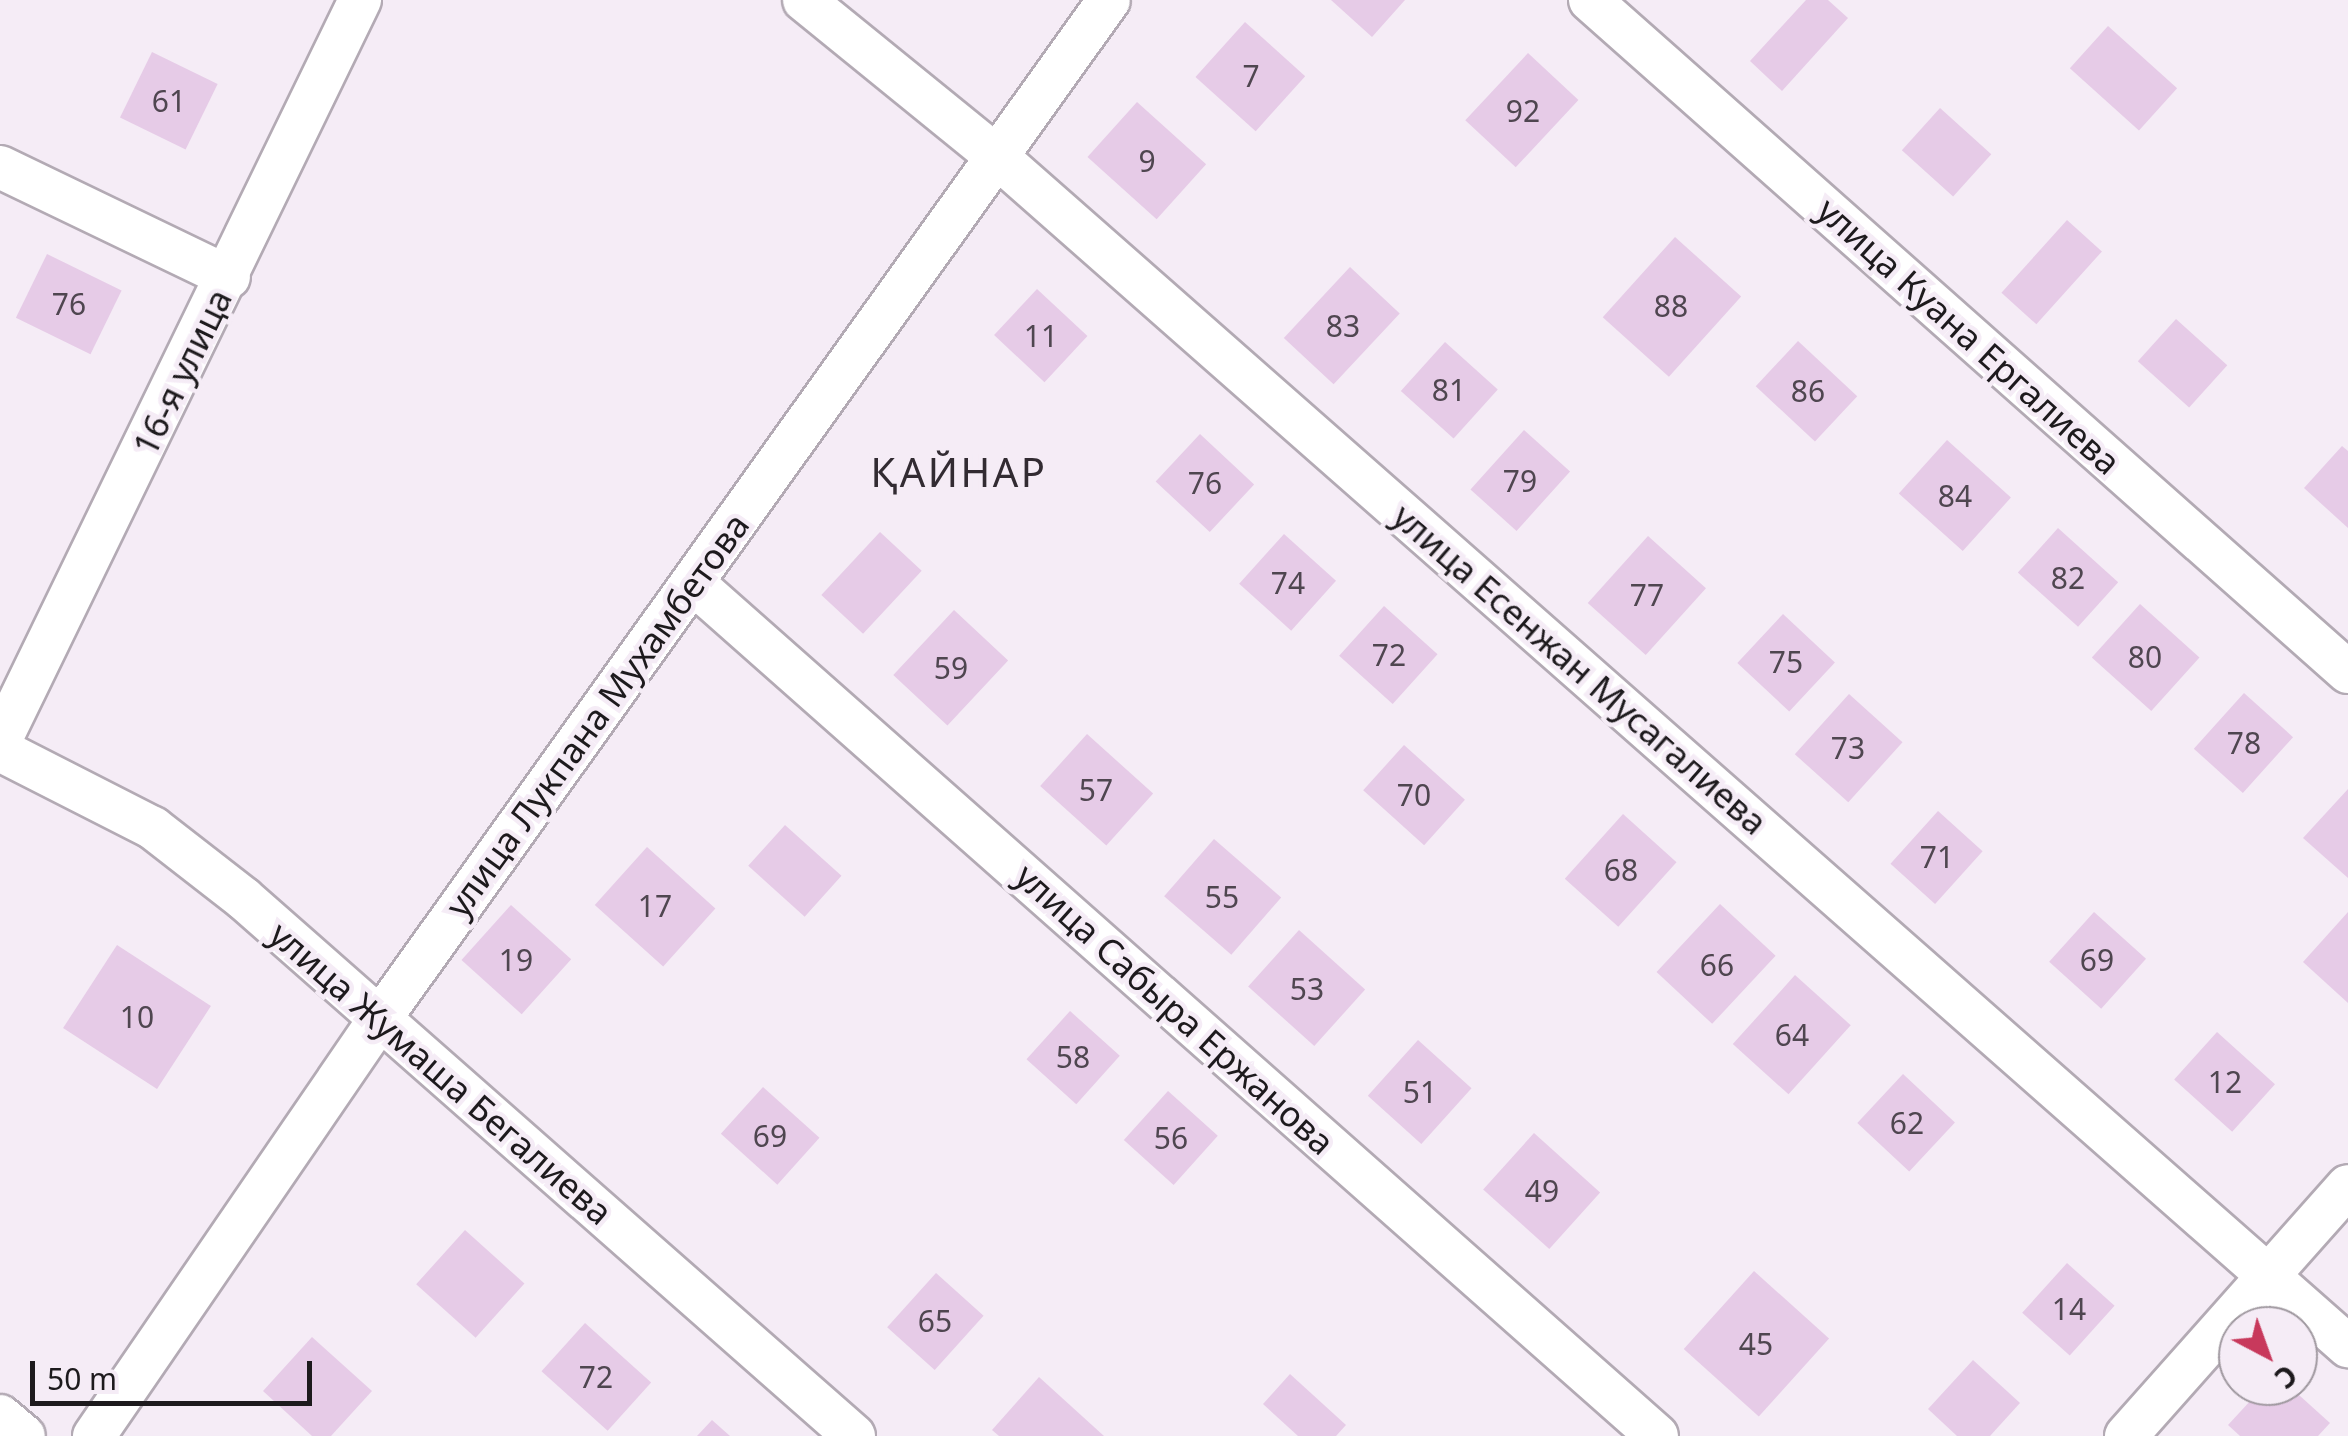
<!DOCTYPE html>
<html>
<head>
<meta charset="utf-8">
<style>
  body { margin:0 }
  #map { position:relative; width:2348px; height:1436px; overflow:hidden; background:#f5ecf6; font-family:"Noto Sans",sans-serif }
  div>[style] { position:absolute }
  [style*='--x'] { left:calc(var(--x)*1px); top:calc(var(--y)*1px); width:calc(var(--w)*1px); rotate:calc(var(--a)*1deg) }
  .building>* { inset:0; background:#e6cbe7; transform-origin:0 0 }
  .roads { filter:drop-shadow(2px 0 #b3aab4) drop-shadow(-2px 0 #b3aab4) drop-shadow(0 2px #b3aab4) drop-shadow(0 -2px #b3aab4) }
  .minor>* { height:42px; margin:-21px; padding:0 21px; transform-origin:21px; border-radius:21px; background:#fff }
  span { translate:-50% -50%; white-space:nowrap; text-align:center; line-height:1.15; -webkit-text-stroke:9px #f5ecf6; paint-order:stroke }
  .number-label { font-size:30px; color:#4f4650 }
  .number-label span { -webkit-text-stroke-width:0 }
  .street-label { font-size:35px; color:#1d1a1d }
  .quarter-label { font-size:40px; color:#322b32; letter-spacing:2.5px }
  .north { position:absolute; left:2218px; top:1306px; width:100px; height:100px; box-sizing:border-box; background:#f5ecf6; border:2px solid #9f989f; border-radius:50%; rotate:139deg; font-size:28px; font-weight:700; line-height:40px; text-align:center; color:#1d1a1d }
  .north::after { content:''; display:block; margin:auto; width:35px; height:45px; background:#c8395c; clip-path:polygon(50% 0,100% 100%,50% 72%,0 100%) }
  .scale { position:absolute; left:30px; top:1361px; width:282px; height:45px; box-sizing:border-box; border:5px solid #1d1a1d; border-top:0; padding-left:12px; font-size:30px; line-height:35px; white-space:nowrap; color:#1d1a1d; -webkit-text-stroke:8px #f5ecf6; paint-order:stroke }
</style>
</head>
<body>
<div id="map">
  <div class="building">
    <div style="clip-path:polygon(1331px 0,1405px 0,1372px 37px)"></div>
    <div style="clip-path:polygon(1806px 0,1828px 0,1848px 18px,1782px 91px,1750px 61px)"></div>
    <div style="left:1245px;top:22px;width:81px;height:74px;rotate:42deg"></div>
    <div style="left:2108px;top:26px;width:93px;height:57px;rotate:42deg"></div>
    <div style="left:152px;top:52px;width:73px;height:73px;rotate:26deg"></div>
    <div style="left:1528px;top:53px;width:69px;height:92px;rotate:43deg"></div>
    <div style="left:1137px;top:102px;width:93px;height:74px;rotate:42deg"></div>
    <div style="left:1940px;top:108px;width:69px;height:57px;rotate:42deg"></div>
    <div style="left:2067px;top:220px;width:47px;height:98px;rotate:42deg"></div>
    <div style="left:1675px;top:237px;width:89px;height:108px;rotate:42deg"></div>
    <div style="left:47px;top:254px;width:83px;height:71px;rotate:26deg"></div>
    <div style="left:1350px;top:267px;width:68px;height:97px;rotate:43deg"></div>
    <div style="left:1037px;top:289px;width:69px;height:63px;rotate:43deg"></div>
    <div style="left:2176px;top:319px;width:69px;height:57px;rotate:42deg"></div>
    <div style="left:1798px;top:341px;width:81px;height:62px;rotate:43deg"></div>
    <div style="left:1445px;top:342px;width:71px;height:66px;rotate:42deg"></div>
    <div style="left:1524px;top:430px;width:62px;height:80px;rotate:42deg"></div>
    <div style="left:1200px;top:434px;width:74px;height:65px;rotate:43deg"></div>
    <div style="left:1947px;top:440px;width:86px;height:72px;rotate:42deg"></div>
    <div style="clip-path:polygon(2342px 446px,2348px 451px,2348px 528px,2304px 488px)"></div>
    <div style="left:2058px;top:528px;width:81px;height:60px;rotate:42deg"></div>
    <div style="left:880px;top:532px;width:57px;height:86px;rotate:43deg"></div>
    <div style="left:1284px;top:534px;width:70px;height:67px;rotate:42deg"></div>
    <div style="left:1648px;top:536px;width:78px;height:90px;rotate:42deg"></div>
    <div style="left:2140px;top:604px;width:80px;height:72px;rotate:42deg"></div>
    <div style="left:1384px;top:606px;width:72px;height:67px;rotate:42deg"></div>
    <div style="left:954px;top:610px;width:74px;height:89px;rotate:43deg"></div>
    <div style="left:1783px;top:614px;width:71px;height:67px;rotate:43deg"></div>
    <div style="left:2244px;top:693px;width:66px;height:75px;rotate:42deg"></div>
    <div style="left:1849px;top:694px;width:72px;height:81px;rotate:42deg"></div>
    <div style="left:1087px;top:734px;width:89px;height:70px;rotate:42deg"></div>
    <div style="left:1404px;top:745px;width:82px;height:61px;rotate:42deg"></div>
    <div style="clip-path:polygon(2348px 789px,2348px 878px,2303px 838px)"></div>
    <div style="left:1938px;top:811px;width:60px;height:71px;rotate:42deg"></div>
    <div style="left:1623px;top:814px;width:72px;height:87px;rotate:42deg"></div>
    <div style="left:785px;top:825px;width:76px;height:55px;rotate:42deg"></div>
    <div style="left:1214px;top:839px;width:89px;height:76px;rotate:41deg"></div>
    <div style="left:647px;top:847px;width:92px;height:78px;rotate:42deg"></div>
    <div style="left:1720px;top:904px;width:76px;height:93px;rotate:43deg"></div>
    <div style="left:511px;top:905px;width:81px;height:74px;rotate:42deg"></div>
    <div style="left:2094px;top:912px;width:70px;height:67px;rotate:42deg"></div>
    <div style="clip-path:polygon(2348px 912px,2348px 1003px,2303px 962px)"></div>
    <div style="left:1299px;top:930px;width:89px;height:76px;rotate:42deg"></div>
    <div style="left:117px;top:945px;width:112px;height:99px;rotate:33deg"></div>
    <div style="left:1795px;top:975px;width:75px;height:93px;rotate:42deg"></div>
    <div style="left:1070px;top:1011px;width:67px;height:65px;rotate:42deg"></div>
    <div style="left:2217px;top:1032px;width:78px;height:64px;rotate:42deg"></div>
    <div style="left:1418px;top:1040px;width:72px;height:75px;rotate:42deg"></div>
    <div style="left:1903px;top:1074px;width:71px;height:67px;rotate:43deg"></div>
    <div style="left:763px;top:1087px;width:76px;height:63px;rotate:42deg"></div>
    <div style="left:1168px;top:1091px;width:67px;height:66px;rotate:42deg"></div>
    <div style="left:1534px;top:1133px;width:89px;height:76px;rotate:42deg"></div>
    <div style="left:465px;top:1230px;width:80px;height:73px;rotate:42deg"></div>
    <div style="left:2067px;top:1263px;width:64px;height:67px;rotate:42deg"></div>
    <div style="left:1754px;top:1271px;width:101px;height:105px;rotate:42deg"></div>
    <div style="left:936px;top:1273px;width:64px;height:73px;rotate:42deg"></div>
    <div style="left:585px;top:1323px;width:89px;height:65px;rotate:42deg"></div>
    <div style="clip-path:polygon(312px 1337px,372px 1391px,331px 1436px,312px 1436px,263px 1391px)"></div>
    <div style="clip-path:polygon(1973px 1360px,2020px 1403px,1990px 1436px,1957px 1436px,1928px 1409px)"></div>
    <div style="clip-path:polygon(1290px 1374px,1346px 1425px,1336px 1436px,1298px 1436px,1263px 1404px)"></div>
    <div style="clip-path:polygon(1039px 1377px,1104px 1436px,999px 1436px,992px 1430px)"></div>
    <div style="clip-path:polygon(2264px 1386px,2289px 1386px,2330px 1423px,2318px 1436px,2240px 1436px,2228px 1425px)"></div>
    <div style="clip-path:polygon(712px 1420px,730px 1436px,697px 1436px)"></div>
  </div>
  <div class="roads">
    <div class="minor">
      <div style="--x:804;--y:0;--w:246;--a:39.1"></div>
      <div style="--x:995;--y:155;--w:1803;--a:41.36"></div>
      <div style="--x:1590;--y:0;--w:1013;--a:41.56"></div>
      <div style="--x:0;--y:167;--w:254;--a:25.7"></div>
      <div style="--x:693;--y:583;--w:1287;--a:41.5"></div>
      <div style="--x:0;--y:741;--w:824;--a:-64.09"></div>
      <div style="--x:0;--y:750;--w:172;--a:27"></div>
      <div style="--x:153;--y:828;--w:114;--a:37.9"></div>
      <div style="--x:243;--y:898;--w:814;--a:41.36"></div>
      <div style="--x:0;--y:1416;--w:31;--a:40"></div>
      <div style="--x:94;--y:1436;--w:504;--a:-55.59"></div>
      <div style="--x:379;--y:1020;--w:1254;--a:-54.41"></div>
      <div style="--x:2126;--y:1436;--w:334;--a:-48.4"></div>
    </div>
  </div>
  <div class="number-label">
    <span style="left:1251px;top:76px">7</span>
    <span style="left:169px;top:101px">61</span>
    <span style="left:1523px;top:111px">92</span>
    <span style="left:1147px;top:161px">9</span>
    <span style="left:69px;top:304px">76</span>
    <span style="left:1671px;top:306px">88</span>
    <span style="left:1343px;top:326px">83</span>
    <span style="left:1041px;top:336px">11</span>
    <span style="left:1449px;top:390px">81</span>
    <span style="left:1808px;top:391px">86</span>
    <span style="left:1520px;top:481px">79</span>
    <span style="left:1205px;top:483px">76</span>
    <span style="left:1955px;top:496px">84</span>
    <span style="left:2068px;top:578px">82</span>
    <span style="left:1288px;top:583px">74</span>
    <span style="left:1647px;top:595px">77</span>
    <span style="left:1389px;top:655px">72</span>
    <span style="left:2145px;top:657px">80</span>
    <span style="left:1786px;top:662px">75</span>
    <span style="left:951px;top:668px">59</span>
    <span style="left:2244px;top:743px">78</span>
    <span style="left:1848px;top:748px">73</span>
    <span style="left:1096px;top:790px">57</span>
    <span style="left:1414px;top:795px">70</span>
    <span style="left:1937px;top:857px">71</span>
    <span style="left:1621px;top:870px">68</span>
    <span style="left:1222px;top:897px">55</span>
    <span style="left:655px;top:906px">17</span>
    <span style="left:516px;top:960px">19</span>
    <span style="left:2097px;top:960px">69</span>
    <span style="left:1717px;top:965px">66</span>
    <span style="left:1307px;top:989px">53</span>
    <span style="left:137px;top:1017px">10</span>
    <span style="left:1792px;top:1035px">64</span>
    <span style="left:1073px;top:1057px">58</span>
    <span style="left:2225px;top:1082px">12</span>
    <span style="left:1420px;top:1092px">51</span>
    <span style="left:1907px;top:1123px">62</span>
    <span style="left:770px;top:1136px">69</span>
    <span style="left:1171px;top:1138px">56</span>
    <span style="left:1542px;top:1191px">49</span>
    <span style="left:2069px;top:1309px">14</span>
    <span style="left:935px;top:1321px">65</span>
    <span style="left:1756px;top:1344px">45</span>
    <span style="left:596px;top:1377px">72</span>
  </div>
  <div class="street-label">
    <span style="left:1969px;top:336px;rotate:42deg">улица Куана Ергалиева</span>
    <span style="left:182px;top:372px;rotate:-64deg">16-я улица</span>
    <span style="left:1580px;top:669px;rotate:41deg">улица Есенжан Мусагалиева</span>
    <span style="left:597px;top:715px;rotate:-54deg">улица Лукпана Мухамбетова</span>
    <span style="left:1175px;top:1009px;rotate:42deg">улица Сабыра Ержанова</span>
    <span style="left:441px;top:1073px;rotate:41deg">улица Жумаша Бегалиева</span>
  </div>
  <div class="quarter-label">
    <span style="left:959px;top:472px">ҚАЙНАР</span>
  </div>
  <div class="north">С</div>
  <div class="scale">50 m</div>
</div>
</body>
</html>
